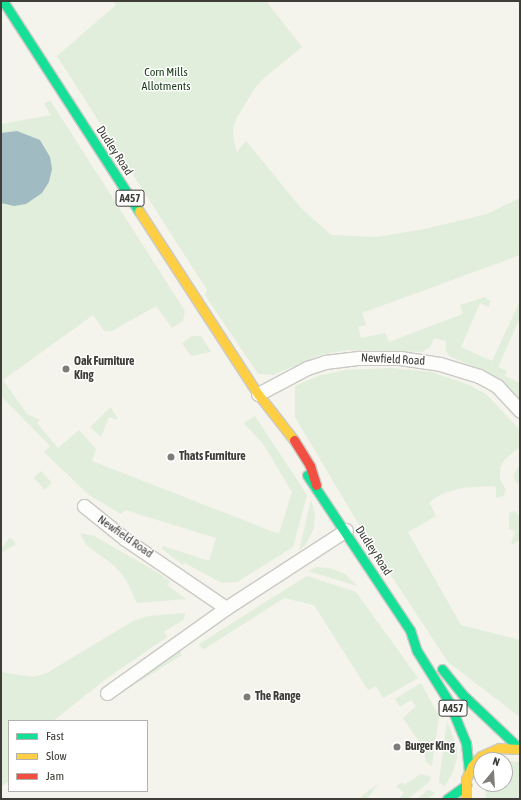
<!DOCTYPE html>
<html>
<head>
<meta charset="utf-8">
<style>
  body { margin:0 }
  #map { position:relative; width:521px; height:800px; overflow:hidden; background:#f4f3ec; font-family:"Asap Condensed",sans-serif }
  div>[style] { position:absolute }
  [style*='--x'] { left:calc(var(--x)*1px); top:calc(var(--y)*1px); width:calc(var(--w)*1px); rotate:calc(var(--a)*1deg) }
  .green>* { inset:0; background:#e1eedc; transform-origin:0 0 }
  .water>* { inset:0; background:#a1bbc3 }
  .roads { filter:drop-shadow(1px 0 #cac9c4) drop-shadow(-1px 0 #cac9c4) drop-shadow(0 1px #cac9c4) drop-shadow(0 -1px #cac9c4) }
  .street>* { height:13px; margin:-6.5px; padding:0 6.5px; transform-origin:6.5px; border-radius:6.5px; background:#fdfdfc }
  .fast>* { height:9px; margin:-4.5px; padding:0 4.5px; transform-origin:4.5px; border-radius:4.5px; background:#16e098 }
  .slow>* { height:9px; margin:-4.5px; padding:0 4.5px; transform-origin:4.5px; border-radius:4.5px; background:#ffcf43 }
  .jam>* { height:9px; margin:-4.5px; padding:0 4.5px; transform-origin:4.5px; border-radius:4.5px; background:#f24e42 }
  .dots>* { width:11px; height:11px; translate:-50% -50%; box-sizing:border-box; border:2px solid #fff; border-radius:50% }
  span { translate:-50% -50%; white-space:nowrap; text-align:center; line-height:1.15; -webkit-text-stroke:3px #fff; paint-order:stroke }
  .shield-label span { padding:1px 3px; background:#fff; border:1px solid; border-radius:3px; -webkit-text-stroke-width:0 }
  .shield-label { font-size:11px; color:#3e3d38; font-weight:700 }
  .park-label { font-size:12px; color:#163a14 }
  .street-label { font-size:12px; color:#3e3d38 }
  .poi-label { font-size:12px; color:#3e3d38; font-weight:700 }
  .left { translate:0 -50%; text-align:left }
  .frame { position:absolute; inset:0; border:2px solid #3e3d38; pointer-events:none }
  .legend { position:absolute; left:8px; top:720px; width:140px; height:72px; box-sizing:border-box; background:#fff; border:1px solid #b2b1af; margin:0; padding:5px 7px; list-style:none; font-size:12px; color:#3e3d38 }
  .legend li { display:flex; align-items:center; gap:8px; height:20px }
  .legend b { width:20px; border:1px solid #b2b1af }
  .north { position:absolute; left:473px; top:752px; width:40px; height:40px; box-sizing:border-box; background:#fff; border:1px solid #b2b1af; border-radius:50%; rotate:18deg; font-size:11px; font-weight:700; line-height:16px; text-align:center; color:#3e3d38 }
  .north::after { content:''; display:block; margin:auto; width:14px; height:18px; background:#7e7d77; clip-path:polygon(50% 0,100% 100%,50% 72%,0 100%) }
</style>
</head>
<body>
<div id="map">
  <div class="green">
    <div style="clip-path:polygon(113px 1px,266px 1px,302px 47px,263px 79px,255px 88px,238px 116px,233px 127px,234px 142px,237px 152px,246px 141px,301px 208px,331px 235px,377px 237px,425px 229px,487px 214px,520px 198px,520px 255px,362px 313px,366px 325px,358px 327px,361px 338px,385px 333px,389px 342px,463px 314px,460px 305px,485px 297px,490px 301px,489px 307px,480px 303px,461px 347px,492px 361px,520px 301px,520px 318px,498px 367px,507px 371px,505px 376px,520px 383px,520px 400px,491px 374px,449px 356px,446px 351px,446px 341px,434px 338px,430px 347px,422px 352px,348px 350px,320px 355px,273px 375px,258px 374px,205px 295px,207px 290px,57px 56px,116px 5px)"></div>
    <div style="clip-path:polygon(50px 100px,185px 311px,183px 321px,172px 328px,156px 306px,112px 331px,104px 331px,93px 315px,3px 380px,27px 414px,40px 420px,37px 423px,58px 448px,79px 430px,96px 449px,92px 461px,279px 534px,292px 492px,264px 445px,244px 423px,255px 416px,307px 495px,293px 547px,237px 582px,223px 583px,216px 580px,185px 563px,183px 565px,162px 549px,163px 546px,209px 561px,216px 538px,125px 510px,121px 514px,89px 495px,44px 452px,50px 446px,1px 396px,1px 124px,51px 115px,44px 104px)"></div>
    <div style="clip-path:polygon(192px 336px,201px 336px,211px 352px,191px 356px,182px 343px)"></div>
    <div style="clip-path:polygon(391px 368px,431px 372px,469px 385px,486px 394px,520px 430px,520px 447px,504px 460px,500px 468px,500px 480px,506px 490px,503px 496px,496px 498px,496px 487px,492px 486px,461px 488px,442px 494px,429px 502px,436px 516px,408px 532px,461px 625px,520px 640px,520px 717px,448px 662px,368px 540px,295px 417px,295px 386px,318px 376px,346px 370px)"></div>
    <div style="clip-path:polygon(111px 407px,118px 420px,109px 417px,101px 437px,90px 427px)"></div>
    <div style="clip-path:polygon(520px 465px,520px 482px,517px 484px,513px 475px)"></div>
    <div style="left:41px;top:471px;width:16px;height:10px;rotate:47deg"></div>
    <div style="clip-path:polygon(311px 500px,315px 514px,314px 528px,306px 544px,299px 551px)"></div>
    <div style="clip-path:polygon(515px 511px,520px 518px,520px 539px,514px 544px,511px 544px,515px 531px,509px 529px,509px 513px)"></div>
    <div style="clip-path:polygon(80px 533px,94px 536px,155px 571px,170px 581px,167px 585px,186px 599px,137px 603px,126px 580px,115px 566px,86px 545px)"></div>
    <div style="clip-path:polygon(10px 537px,16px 544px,1px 553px,1px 549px)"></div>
    <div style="clip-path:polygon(316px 567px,330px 568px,345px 574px,357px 586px,308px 571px)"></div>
    <div style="clip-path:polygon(307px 576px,356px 592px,418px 678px,383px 698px,376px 686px,368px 690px,314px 605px,284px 598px,203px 650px,199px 644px)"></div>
    <div style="clip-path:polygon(186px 613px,183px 620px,164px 632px,167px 637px,106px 679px,53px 721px,9px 721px,9px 781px,1px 787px,1px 672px,33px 677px,47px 673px,133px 621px,149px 616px)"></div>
    <div style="clip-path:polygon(180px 651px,182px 655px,113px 698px,113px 696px)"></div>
    <div style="clip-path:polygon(421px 683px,439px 716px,432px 766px,426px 762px,424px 749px,403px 718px,416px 706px,411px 700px,400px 707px,395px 699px)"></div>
    <div style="clip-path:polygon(447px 721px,457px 748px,457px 758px,452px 774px,445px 786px,439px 783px)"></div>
    <div style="clip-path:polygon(510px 761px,520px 762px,520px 799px,486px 799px,485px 784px,505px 784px,505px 762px)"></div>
    <div style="clip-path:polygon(421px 774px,431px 777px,428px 783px,408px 799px,399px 799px,404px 793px,396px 786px,403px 782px,404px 785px)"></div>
    <div style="clip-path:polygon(378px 784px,367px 799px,363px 799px,361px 796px)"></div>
    <div style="clip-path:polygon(428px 790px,435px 793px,427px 799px,417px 799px)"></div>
  </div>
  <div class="water">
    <div style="clip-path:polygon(17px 131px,40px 140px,50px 157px,52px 169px,49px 182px,42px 193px,26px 204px,14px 206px,1px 203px,1px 133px)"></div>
  </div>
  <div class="roads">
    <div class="street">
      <div style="--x:258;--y:394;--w:55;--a:-28"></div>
      <div style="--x:307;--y:368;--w:19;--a:-18"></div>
      <div style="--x:325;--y:362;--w:34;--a:-7"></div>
      <div style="--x:359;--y:358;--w:41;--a:0"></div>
      <div style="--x:400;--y:358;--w:40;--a:8.5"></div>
      <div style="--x:440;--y:364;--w:41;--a:17.1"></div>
      <div style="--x:479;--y:376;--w:21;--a:29"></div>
      <div style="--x:497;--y:386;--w:34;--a:47"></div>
      <div style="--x:84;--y:506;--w:53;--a:38.8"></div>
      <div style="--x:125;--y:539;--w:122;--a:34.3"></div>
      <div style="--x:107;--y:693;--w:146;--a:-35.5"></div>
      <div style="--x:226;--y:608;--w:143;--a:-33"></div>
    </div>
    <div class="fast">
      <div style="--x:3;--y:1;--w:250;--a:57.1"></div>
      <div style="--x:307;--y:475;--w:186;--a:56.4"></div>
      <div style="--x:410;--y:630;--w:22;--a:72"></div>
      <div style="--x:417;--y:651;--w:60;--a:57.9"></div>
      <div style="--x:449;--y:702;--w:44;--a:67.5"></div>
      <div style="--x:466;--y:743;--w:30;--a:84"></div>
      <div style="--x:442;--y:669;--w:32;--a:51"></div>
      <div style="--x:462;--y:694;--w:80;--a:43.5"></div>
      <div style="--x:447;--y:799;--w:24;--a:-36"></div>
    </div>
    <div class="slow">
      <div style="--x:139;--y:211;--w:218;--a:57"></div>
      <div style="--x:258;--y:394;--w:58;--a:52"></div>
      <div style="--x:466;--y:799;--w:20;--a:-90"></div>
      <div style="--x:466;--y:779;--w:14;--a:-65"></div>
      <div style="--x:472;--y:766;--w:13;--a:-48"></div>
      <div style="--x:481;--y:756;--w:20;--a:-24"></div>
      <div style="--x:499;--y:748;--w:21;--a:3"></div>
    </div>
    <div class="jam">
      <div style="--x:294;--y:440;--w:31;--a:58"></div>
      <div style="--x:310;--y:466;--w:20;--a:72"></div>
    </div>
  </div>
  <div class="dots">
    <div style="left:66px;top:369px;background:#7e7d77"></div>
    <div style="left:171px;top:457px;background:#7e7d77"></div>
    <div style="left:247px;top:697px;background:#7e7d77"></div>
    <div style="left:397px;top:747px;background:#7e7d77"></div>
  </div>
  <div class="shield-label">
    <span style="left:130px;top:198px">A457</span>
    <span style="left:453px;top:708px">A457</span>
  </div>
  <div class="park-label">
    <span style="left:166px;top:80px">Corn Mills<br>Allotments</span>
  </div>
  <div class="street-label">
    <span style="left:114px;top:151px;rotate:57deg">Dudley Road</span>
    <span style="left:393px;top:360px;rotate:3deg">Newfield Road</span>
    <span style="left:125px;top:537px;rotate:35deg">Newfield Road</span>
    <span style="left:373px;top:551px;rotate:57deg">Dudley Road</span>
  </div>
  <div class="poi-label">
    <span class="left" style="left:74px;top:369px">Oak Furniture<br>King</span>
    <span class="left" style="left:179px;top:457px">Thats Furniture</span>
    <span class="left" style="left:255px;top:697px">The Range</span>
    <span class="left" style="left:405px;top:747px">Burger King</span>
  </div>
  <div class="frame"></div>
  <ul class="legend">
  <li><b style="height:5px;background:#16e098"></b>Fast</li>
  <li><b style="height:5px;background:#ffcf43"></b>Slow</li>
  <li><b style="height:5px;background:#f24e42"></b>Jam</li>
  </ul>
  <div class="north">N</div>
</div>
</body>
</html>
